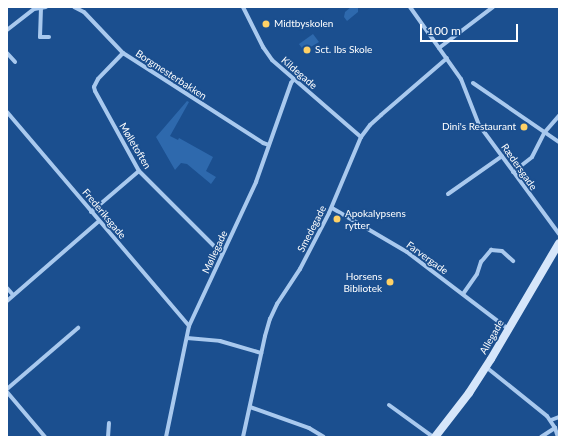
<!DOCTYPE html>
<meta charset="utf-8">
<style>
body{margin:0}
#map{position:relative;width:566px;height:444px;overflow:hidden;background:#1b4f8f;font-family:Lato,sans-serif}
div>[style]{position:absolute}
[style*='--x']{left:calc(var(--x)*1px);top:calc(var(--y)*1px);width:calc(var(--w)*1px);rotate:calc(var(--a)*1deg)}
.green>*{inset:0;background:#2e69ad}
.street>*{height:4px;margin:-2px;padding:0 2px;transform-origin:2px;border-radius:2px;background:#a9c9ee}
.secondary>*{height:8px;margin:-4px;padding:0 4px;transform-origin:4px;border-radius:4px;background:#d6e6fa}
.dots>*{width:11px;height:11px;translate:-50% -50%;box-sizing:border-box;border:2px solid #1b4f8f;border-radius:50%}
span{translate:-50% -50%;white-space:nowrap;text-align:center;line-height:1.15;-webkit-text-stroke:3.5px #1b4f8f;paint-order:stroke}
.poi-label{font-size:10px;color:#fff}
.left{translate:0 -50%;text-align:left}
.right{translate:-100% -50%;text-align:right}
.street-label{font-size:10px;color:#fff}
.frame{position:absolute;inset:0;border:8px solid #fff;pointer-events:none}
.scale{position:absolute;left:420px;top:24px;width:98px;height:18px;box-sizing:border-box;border:2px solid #fff;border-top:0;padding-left:5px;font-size:12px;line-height:14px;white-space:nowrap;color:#fff;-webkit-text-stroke:3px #1b4f8f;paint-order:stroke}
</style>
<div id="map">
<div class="green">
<i style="clip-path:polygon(351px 7px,358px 7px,358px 12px,347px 21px,344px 17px,345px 12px)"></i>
<i style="clip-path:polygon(313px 34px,319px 42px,304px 51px,299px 44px)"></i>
<i style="clip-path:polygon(187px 101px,189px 102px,170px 136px,178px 140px,179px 138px,213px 157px,206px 171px,216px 177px,211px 184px,187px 164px,181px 163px,175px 170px,156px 137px)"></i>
</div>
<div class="street">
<i style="--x:74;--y:7;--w:11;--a:27"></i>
<i style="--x:84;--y:12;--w:57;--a:46.4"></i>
<i style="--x:123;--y:53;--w:166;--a:32.7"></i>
<i style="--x:263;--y:143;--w:6;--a:18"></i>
<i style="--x:243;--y:7;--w:45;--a:63.4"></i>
<i style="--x:263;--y:47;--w:16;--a:55"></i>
<i style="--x:272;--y:60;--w:118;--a:40.9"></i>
<i style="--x:410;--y:7;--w:88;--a:54.7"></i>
<i style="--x:461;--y:79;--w:49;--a:68.6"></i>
<i style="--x:479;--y:125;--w:135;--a:53.7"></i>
<i style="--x:41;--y:8;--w:29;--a:92"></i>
<i style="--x:40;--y:37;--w:9;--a:0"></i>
<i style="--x:7;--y:30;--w:34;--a:-38"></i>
<i style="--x:34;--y:9;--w:12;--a:-9"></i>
<i style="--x:439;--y:48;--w:68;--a:-37.2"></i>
<i style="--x:7;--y:53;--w:12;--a:48"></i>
<i style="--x:123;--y:53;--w:36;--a:134"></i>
<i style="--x:98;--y:79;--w:9;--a:117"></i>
<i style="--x:94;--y:87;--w:4;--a:76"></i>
<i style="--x:95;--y:91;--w:91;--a:61.2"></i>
<i style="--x:139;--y:171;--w:117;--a:45"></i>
<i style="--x:473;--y:83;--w:104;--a:34.5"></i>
<i style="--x:7;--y:112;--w:281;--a:49.6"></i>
<i style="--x:513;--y:172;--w:24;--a:-38"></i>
<i style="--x:532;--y:157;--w:27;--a:-63"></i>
<i style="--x:544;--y:133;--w:23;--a:-49"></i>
<i style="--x:448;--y:194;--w:66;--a:-35.1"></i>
<i style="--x:332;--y:208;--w:87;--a:30.4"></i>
<i style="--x:407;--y:252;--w:127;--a:37.3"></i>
<i style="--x:91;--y:212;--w:63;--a:-40.5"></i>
<i style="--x:7;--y:288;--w:9;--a:49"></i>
<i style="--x:463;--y:294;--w:24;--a:-55"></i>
<i style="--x:477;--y:274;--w:13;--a:-72"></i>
<i style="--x:481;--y:262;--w:16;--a:-50"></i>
<i style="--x:491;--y:250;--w:11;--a:5"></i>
<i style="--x:502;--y:251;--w:15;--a:42"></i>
<i style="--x:7;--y:301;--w:122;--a:-41"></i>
<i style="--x:187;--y:338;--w:33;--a:5"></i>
<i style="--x:220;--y:341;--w:43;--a:16.3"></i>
<i style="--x:486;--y:367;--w:78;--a:38.8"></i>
<i style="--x:547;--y:416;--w:14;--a:56"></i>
<i style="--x:555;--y:428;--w:9;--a:72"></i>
<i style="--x:7;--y:389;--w:94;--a:-40.7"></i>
<i style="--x:7;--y:392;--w:59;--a:49.8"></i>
<i style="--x:389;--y:405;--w:54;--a:36"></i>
<i style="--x:250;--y:407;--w:63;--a:19.6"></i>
<i style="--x:309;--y:428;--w:17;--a:31"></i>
<i style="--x:551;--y:420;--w:9;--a:-21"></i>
<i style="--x:108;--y:437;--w:14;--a:-86"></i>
<i style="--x:166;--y:437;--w:113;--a:-78.3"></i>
<i style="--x:189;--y:326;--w:159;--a:-65"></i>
<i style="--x:256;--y:182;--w:105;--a:-70.5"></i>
<i style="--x:291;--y:83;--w:5;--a:-53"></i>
<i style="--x:243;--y:437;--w:103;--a:-77.7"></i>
<i style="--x:265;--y:336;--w:18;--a:-74"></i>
<i style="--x:270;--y:319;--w:17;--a:-65"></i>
<i style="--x:277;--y:304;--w:42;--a:-56.7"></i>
<i style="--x:300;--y:269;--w:63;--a:-62.6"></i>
<i style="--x:329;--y:213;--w:82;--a:-67.2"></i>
<i style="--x:361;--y:137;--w:15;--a:-53"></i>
<i style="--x:370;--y:125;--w:15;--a:-42"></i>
<i style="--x:381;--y:115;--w:87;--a:-40.8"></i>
<i style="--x:541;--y:437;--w:17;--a:-33"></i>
</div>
<div class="secondary">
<i style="--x:435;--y:437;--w:56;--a:-52.3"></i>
<i style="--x:469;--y:393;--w:40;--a:-57.1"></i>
<i style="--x:491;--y:359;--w:134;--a:-59.6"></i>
</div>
<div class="dots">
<i style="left:266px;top:24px;background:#ffd166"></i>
<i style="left:307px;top:50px;background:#ffd166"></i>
<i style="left:524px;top:127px;background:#ffd166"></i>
<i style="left:337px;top:219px;background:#ffd166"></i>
<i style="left:390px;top:282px;background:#ffd166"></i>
</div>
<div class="poi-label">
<span class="left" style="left:274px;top:24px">Midtbyskolen</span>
<span class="left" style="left:315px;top:50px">Sct. Ibs Skole</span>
<span class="right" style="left:516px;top:127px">Dini's Restaurant</span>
<span class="left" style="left:345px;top:219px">Apokalypsens<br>rytter</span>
<span class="right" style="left:382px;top:282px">Horsens<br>Bibliotek</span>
</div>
<div class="street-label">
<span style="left:299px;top:73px;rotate:41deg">Kildegade</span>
<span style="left:171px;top:75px;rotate:33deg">Borgmesterbakken</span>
<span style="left:135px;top:146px;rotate:59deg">Mølletoften</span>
<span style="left:519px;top:167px;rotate:55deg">Rædersgade</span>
<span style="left:104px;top:214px;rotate:50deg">Frederiksgade</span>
<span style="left:312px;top:229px;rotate:-63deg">Smedegade</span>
<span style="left:215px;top:252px;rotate:-65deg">Møllegade</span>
<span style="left:427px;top:258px;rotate:36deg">Farvergade</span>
<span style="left:492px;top:337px;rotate:-60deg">Allegade</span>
</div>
<div class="frame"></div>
<div class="scale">100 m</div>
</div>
